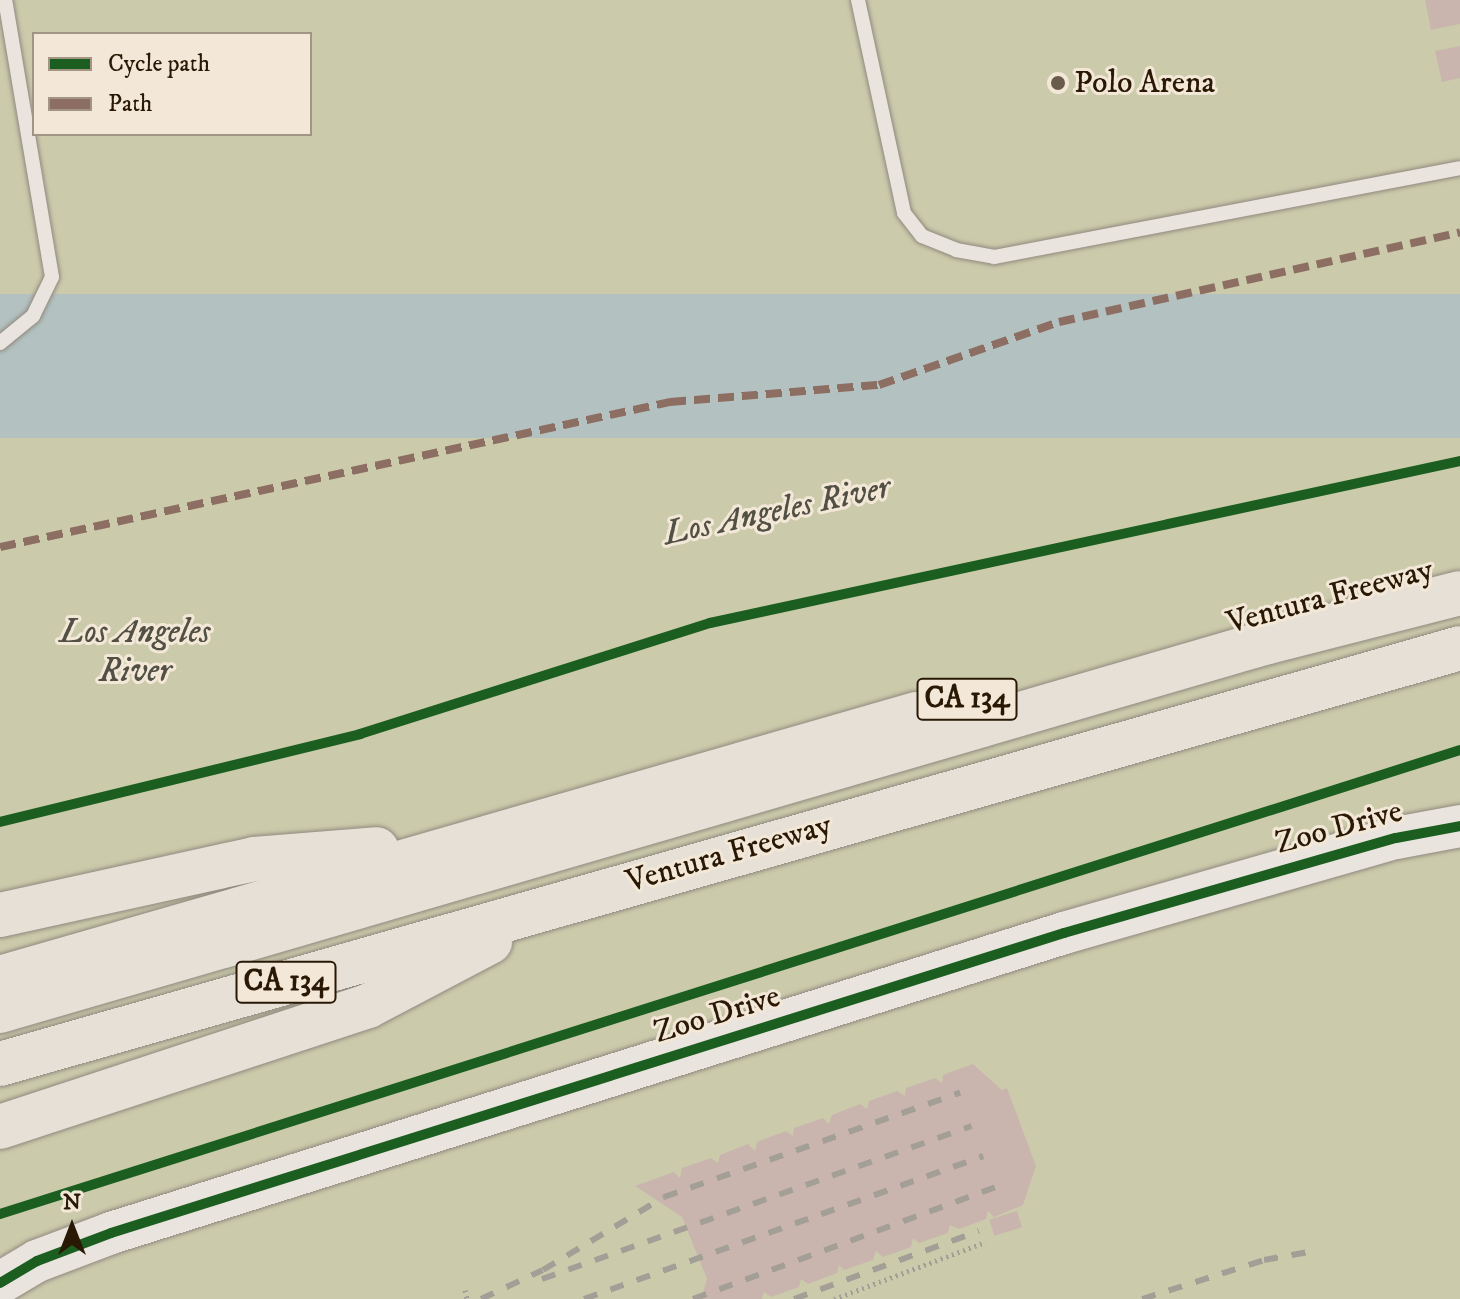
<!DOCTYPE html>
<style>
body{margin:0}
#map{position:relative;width:1460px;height:1299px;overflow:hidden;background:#e3d9cb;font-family:"IM FELL DW Pica",serif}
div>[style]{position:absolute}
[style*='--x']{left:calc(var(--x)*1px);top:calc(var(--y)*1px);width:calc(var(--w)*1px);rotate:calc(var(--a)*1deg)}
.green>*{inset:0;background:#cbcbac}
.water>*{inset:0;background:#b3c2c1;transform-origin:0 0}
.building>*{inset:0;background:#c9b5ad;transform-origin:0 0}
.path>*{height:5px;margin-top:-2.5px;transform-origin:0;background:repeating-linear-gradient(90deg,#a39e96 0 2px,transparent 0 6px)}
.roads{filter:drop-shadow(0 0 2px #90897f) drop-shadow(0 0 2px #90897f)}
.lane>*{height:14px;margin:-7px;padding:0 7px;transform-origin:7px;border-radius:7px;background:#e9e4dd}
.secondary>*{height:42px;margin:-21px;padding:0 21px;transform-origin:21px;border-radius:21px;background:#e9e4dd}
.highway>*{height:44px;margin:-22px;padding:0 22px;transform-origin:22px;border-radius:22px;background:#e6e0d7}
.rail>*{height:6px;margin-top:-3px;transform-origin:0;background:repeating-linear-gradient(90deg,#a39e96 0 14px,transparent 0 28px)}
.quiet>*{height:8px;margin-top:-4px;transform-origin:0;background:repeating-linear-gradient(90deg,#8d6e63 0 16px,transparent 0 24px)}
.cycleway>*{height:10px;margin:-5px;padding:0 5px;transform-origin:5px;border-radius:5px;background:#1b5e20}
.dots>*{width:22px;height:22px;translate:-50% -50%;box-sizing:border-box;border:4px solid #f3e8d7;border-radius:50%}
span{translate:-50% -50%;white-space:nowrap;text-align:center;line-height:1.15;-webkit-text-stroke:6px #f3e8d7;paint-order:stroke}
.shield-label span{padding:2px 6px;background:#f3e8d7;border:2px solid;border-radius:6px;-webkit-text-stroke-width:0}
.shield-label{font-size:30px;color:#291804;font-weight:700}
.poi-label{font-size:32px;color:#291804}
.left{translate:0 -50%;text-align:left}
.street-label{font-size:32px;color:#291804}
.water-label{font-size:34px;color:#525045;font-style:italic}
.legend{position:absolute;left:32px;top:32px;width:280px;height:104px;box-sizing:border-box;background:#f3e8d7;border:2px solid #a29583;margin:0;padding:10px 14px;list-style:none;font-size:24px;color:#291804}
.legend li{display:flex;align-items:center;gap:16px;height:40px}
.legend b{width:40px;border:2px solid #a29583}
.north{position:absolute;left:32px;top:1187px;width:80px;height:80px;-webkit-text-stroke:6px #f3e8d7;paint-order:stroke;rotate:0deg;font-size:22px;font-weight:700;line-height:32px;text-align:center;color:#291804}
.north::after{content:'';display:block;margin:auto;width:28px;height:36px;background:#291804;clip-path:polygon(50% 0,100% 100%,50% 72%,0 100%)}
</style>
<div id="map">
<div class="green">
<i style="clip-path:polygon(evenodd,0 0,1460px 0,1460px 1299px,0 1299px,0 0,34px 34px,310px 34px,310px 134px,34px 134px,34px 34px)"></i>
</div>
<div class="water">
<i style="left:1460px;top:294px;width:144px;height:1493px;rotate:90deg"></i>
</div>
<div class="building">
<i style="clip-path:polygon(1425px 0,1460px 0,1460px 24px,1431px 30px)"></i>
<i style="clip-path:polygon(1460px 46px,1460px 78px,1442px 82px,1435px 51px)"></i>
<i style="clip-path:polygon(973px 1064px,1002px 1090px,1007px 1088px,1036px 1166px,1023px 1205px,994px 1217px,988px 1211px,986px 1219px,959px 1229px,950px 1225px,948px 1233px,919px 1243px,913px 1238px,911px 1247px,883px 1257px,876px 1251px,873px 1260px,844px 1270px,839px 1265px,837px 1273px,808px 1284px,801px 1279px,799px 1287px,771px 1297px,764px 1292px,762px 1299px,701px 1299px,707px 1279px,682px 1217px,635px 1186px,674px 1172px,680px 1178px,682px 1168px,711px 1158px,718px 1163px,720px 1155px,748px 1144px,755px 1151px,757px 1142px,786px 1131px,793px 1136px,794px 1128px,823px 1118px,829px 1124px,832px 1115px,860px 1104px,867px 1109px,869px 1101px,897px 1091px,905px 1096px,906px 1088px,935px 1078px,942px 1083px,943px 1075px)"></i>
<i style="left:1017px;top:1211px;width:17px;height:29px;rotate:73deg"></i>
</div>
<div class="path">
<i style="--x:465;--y:1290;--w:9;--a:77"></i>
<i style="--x:834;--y:1299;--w:162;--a:-20.6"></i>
</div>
<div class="roads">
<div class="lane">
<i style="--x:858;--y:0;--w:218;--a:77.8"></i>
<i style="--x:904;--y:213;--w:29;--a:52"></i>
<i style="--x:922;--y:236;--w:37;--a:22"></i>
<i style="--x:956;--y:250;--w:39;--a:10"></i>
<i style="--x:994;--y:257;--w:474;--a:-10.8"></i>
<i style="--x:0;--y:343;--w:43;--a:-39.3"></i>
<i style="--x:33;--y:316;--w:43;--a:-64"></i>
<i style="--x:52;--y:277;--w:281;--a:-99.6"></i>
</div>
<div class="secondary">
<i style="--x:0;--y:1283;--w:43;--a:-30.7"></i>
<i style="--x:37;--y:1261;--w:79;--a:-20.7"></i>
<i style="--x:111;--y:1233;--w:999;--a:-17.47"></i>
<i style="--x:1064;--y:933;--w:345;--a:-16"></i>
<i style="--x:1396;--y:838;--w:65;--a:-10.6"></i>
</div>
<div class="highway">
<i style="--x:0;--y:915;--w:260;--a:-12.4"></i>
<i style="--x:254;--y:859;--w:123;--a:-4.6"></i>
<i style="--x:0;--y:978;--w:953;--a:-16.08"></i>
<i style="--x:0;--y:1011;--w:1321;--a:-16.23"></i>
<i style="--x:1268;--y:642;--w:198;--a:-14.3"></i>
<i style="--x:0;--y:1064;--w:1518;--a:-15.9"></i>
<i style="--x:0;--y:1127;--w:387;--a:-18.2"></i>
<i style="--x:368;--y:1006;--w:138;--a:-27.7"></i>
</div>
</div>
<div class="rail">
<i style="--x:542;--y:1279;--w:456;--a:-19.6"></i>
<i style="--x:481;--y:1299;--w:68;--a:-25.1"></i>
<i style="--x:543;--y:1270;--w:141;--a:-31.1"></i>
<i style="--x:664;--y:1197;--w:314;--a:-19.4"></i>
<i style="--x:584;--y:1299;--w:424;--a:-19.7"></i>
<i style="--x:693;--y:1299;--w:322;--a:-20.3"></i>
<i style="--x:794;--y:1299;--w:197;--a:-20.2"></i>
<i style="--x:1142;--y:1299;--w:128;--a:-17.7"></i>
<i style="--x:1264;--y:1260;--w:51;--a:-10.2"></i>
</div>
<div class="quiet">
<i style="--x:0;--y:547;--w:686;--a:-12.21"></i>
<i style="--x:670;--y:402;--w:210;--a:-4.7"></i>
<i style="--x:879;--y:385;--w:191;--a:-19.3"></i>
<i style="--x:1059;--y:322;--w:411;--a:-12.6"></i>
</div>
<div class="cycleway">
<i style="--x:0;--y:822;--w:371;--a:-13.7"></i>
<i style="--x:360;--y:734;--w:367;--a:-17.6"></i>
<i style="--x:710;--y:623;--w:767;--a:-12.19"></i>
<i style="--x:0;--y:1214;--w:1532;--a:-17.63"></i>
<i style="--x:0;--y:1283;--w:43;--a:-30.7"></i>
<i style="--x:37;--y:1261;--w:79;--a:-20.7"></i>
<i style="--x:111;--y:1233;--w:999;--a:-17.47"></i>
<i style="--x:1064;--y:933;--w:345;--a:-16"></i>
<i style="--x:1396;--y:838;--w:65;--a:-10.6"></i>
</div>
<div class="dots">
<i style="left:1058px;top:83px;background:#6a5c4a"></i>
</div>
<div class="shield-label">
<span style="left:967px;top:699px">CA 134</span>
<span style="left:286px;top:982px">CA 134</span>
</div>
<div class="poi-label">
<span class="left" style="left:1074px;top:83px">Polo Arena</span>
</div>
<div class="street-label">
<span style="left:1330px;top:597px;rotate:-15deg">Ventura Freeway</span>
<span style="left:1339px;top:828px;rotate:-15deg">Zoo Drive</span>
<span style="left:729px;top:854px;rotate:-16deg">Ventura Freeway</span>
<span style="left:717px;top:1015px;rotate:-17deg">Zoo Drive</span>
</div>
<div class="water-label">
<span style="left:777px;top:511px;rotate:-12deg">Los Angeles River</span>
<span style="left:135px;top:652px">Los Angeles<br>River</span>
</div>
<ul class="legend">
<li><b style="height:10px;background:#1b5e20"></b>Cycle path</li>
<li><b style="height:10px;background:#8d6e63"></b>Path</li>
</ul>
<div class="north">N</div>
</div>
